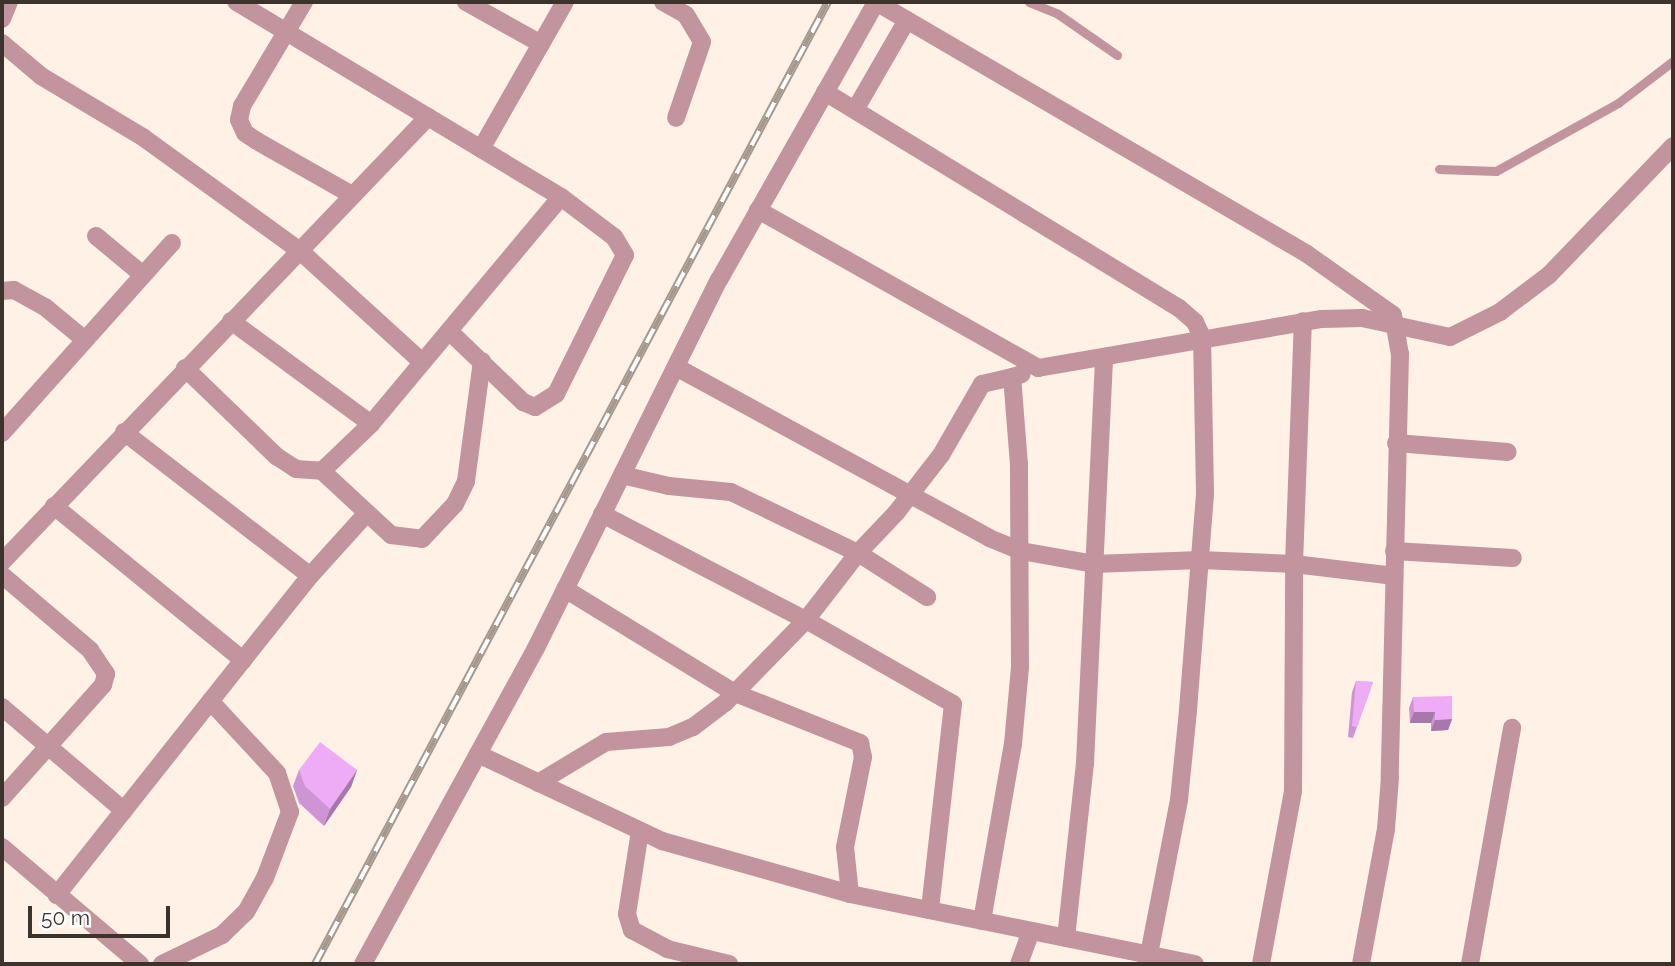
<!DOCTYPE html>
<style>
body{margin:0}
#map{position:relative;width:1675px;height:966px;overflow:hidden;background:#fff1e5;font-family:Raleway,sans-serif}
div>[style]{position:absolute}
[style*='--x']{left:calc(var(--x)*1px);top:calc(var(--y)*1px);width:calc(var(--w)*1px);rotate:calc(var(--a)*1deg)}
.service>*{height:9px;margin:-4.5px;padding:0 4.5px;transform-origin:4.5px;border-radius:4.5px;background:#c2949d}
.minor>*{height:18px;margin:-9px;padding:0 9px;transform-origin:9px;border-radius:9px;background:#c2949d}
.rail>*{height:8px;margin-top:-4px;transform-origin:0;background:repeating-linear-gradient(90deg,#fff 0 16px,#a5998f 0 32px);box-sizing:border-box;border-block:2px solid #a5998f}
.wall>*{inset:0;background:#ce94d4}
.shaded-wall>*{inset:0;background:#a778ac}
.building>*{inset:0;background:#efacf6}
span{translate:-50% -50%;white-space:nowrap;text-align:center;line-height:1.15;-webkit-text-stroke:7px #fff;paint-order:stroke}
.frame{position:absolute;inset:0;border:4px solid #3c332c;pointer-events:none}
.scale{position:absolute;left:28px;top:906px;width:142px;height:32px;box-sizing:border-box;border:4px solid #3c332c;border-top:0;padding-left:9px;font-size:21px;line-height:24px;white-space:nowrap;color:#3c332c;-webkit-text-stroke:5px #fff;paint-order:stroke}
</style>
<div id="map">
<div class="service">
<i style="--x:1029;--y:2;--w:31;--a:22"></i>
<i style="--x:1058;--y:14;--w:72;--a:34.8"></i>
<i style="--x:1439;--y:169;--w:57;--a:2"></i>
<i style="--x:1496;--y:171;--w:140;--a:-29.1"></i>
<i style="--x:1618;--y:103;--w:69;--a:-37.4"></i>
</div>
<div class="minor">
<i style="--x:304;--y:2;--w:121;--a:120.8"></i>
<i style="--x:242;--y:106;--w:14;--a:102"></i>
<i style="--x:239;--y:120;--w:14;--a:65"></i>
<i style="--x:245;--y:133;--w:14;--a:34"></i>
<i style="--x:257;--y:141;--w:109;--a:29.6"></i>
<i style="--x:466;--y:2;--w:86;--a:29.2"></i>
<i style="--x:663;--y:2;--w:26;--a:29"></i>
<i style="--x:686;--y:15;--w:31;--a:59"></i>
<i style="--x:702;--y:42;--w:80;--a:108.9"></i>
<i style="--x:876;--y:2;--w:499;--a:30.3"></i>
<i style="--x:1307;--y:254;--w:105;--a:35.3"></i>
<i style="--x:1393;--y:315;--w:40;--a:80"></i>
<i style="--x:1400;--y:354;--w:423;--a:91.4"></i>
<i style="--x:1390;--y:777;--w:52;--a:94.4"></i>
<i style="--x:1386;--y:829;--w:137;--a:100.5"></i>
<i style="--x:2;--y:19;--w:18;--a:-68"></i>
<i style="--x:2;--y:43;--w:51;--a:40.2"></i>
<i style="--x:41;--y:76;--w:120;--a:31"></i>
<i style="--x:144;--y:138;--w:191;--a:35.9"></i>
<i style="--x:299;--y:250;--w:166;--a:42.3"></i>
<i style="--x:825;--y:92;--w:415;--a:31.4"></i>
<i style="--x:1179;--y:308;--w:21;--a:41"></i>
<i style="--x:1195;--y:322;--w:17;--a:65"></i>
<i style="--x:1202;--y:337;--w:157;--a:88.9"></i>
<i style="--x:1205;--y:494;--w:218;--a:94.5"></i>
<i style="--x:1188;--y:711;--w:89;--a:95.8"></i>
<i style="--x:1179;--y:800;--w:167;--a:101"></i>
<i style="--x:855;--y:110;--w:104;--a:-60"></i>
<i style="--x:481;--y:149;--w:169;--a:-60.3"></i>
<i style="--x:758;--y:210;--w:322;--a:29.4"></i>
<i style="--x:1038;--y:368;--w:288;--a:-9.8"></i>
<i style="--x:1322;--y:319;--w:40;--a:-1.4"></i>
<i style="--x:1362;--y:318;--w:90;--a:12.2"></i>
<i style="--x:1450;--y:337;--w:56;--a:-26.6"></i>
<i style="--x:1500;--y:312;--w:61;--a:-37.1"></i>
<i style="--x:1549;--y:275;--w:179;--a:-46.1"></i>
<i style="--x:96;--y:236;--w:61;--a:39.7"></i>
<i style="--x:2;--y:291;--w:12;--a:-5"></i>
<i style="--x:14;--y:290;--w:35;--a:29"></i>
<i style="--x:45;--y:307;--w:52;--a:39.5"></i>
<i style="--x:231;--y:321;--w:174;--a:36.3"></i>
<i style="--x:449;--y:331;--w:103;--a:43.8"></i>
<i style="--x:523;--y:402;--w:13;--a:23"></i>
<i style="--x:535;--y:407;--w:25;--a:-32"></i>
<i style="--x:556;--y:394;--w:155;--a:-63.6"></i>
<i style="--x:625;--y:255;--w:21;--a:-121"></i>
<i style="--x:614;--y:237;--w:66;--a:-143"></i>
<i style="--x:676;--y:367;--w:357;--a:28.6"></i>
<i style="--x:989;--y:538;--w:35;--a:22"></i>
<i style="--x:1021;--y:551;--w:74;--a:10.1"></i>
<i style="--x:1094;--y:564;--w:106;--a:-2.2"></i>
<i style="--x:1200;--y:560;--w:94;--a:2.4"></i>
<i style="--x:1294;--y:564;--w:101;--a:6.8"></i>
<i style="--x:185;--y:368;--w:127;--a:44"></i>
<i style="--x:276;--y:456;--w:24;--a:33"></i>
<i style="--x:296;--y:469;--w:26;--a:4"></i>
<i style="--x:322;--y:471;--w:68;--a:-43.8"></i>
<i style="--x:371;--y:424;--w:296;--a:-50.1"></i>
<i style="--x:561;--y:197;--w:379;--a:-149"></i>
<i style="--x:124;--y:432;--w:235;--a:37.7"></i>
<i style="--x:310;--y:576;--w:107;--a:128.6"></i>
<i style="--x:2;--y:433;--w:255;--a:-48.2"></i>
<i style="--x:1396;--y:443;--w:112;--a:4.6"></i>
<i style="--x:322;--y:471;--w:94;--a:42.8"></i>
<i style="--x:391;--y:535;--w:31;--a:7"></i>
<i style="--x:422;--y:539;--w:48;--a:-46.7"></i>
<i style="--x:455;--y:504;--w:25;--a:-64"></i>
<i style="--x:466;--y:481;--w:121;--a:-82.4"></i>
<i style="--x:622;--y:475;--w:48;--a:13.2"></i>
<i style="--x:669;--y:486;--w:62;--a:5.5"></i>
<i style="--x:731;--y:492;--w:141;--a:25.7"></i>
<i style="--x:858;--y:553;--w:82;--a:32.5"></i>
<i style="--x:54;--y:506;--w:244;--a:39.2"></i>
<i style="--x:243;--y:660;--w:300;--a:128.4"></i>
<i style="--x:602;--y:514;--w:230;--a:27.5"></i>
<i style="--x:806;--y:620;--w:169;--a:29.7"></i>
<i style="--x:953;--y:704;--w:207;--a:96.4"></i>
<i style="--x:1394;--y:551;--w:119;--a:3.4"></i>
<i style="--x:2;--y:562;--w:616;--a:-46.25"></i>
<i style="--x:2;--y:575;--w:116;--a:40.4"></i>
<i style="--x:90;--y:650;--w:29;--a:56"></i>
<i style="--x:106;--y:674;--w:11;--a:105"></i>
<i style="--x:103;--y:685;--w:152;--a:131.8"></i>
<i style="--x:310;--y:576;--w:85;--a:-47.9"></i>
<i style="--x:565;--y:589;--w:199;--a:31.5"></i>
<i style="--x:735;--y:693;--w:135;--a:21.8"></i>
<i style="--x:860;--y:743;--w:14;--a:78"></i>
<i style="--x:863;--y:757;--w:92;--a:101.3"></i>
<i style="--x:845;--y:847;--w:47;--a:83.9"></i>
<i style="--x:2;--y:707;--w:160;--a:40.4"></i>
<i style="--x:478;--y:754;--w:204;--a:25.3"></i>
<i style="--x:662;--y:841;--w:195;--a:15.7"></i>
<i style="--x:850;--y:894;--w:352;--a:11.5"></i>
<i style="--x:538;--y:783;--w:79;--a:-31.1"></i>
<i style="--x:606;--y:742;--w:63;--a:-4.5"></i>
<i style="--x:669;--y:737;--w:26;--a:-23"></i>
<i style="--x:693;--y:727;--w:40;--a:-37"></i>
<i style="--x:725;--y:703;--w:116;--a:-45.7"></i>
<i style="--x:806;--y:620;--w:85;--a:-52.2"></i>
<i style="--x:858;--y:553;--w:55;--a:-46.5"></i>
<i style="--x:896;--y:513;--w:73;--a:-52.2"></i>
<i style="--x:941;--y:455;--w:82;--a:-60"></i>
<i style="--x:982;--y:384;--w:31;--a:-13"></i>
<i style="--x:640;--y:831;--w:84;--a:98.9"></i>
<i style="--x:627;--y:914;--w:17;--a:73"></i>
<i style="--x:632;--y:930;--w:40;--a:28"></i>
<i style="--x:667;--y:949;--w:64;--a:13.6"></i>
<i style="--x:2;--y:847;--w:181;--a:40.3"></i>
<i style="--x:982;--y:921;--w:180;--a:-80.1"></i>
<i style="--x:1013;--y:744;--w:77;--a:-84.8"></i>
<i style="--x:1020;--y:667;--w:202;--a:-90.3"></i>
<i style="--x:1019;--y:465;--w:88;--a:-94.5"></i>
<i style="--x:1012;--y:377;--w:10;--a:-17"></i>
<i style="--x:1066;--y:938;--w:176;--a:-83.8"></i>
<i style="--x:1085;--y:763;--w:405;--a:-87.3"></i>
<i style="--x:162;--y:964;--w:67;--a:-25.8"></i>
<i style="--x:222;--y:935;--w:33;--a:-44"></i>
<i style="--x:246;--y:912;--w:39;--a:-61"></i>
<i style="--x:265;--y:878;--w:71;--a:-69.3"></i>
<i style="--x:290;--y:812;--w:41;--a:-108.4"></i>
<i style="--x:277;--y:773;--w:98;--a:-132.9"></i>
<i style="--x:363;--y:964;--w:360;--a:-61.3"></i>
<i style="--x:536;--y:648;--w:411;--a:-63.6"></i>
<i style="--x:719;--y:280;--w:319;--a:-60.5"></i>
<i style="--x:1019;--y:964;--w:35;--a:-70"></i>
<i style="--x:1261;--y:964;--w:176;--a:-79.5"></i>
<i style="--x:1293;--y:791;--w:227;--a:-89.7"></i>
<i style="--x:1294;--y:564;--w:243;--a:-87.9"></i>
<i style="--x:1470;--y:964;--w:240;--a:-79.9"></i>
</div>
<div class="rail">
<i style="--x:315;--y:964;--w:1090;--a:-61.93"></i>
</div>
<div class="wall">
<i style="clip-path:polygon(1356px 681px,1373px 682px,1353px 738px,1348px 737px,1352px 692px)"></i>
<i style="clip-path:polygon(1413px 697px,1452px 719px,1448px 730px,1431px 731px,1431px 723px,1410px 723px,1409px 708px)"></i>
<i style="clip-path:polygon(299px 770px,357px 770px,351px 787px,324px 826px,299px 803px,293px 786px)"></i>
</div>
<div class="shaded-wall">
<i style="clip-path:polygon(1414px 712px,1435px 712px,1431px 723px,1410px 723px)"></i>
<i style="clip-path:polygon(1452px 719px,1448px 730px,1431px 731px,1435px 720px)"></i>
<i style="clip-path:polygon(357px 770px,351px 787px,324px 826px,330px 809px)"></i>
</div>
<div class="building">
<i style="clip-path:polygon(1356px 681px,1373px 682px,1357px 727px,1352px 726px)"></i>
<i style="clip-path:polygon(1452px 696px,1452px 719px,1435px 720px,1435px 712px,1414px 712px,1413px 697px)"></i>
<i style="clip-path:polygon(320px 742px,357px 770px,330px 809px,305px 786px,299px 770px)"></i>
</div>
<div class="frame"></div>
<div class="scale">50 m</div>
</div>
